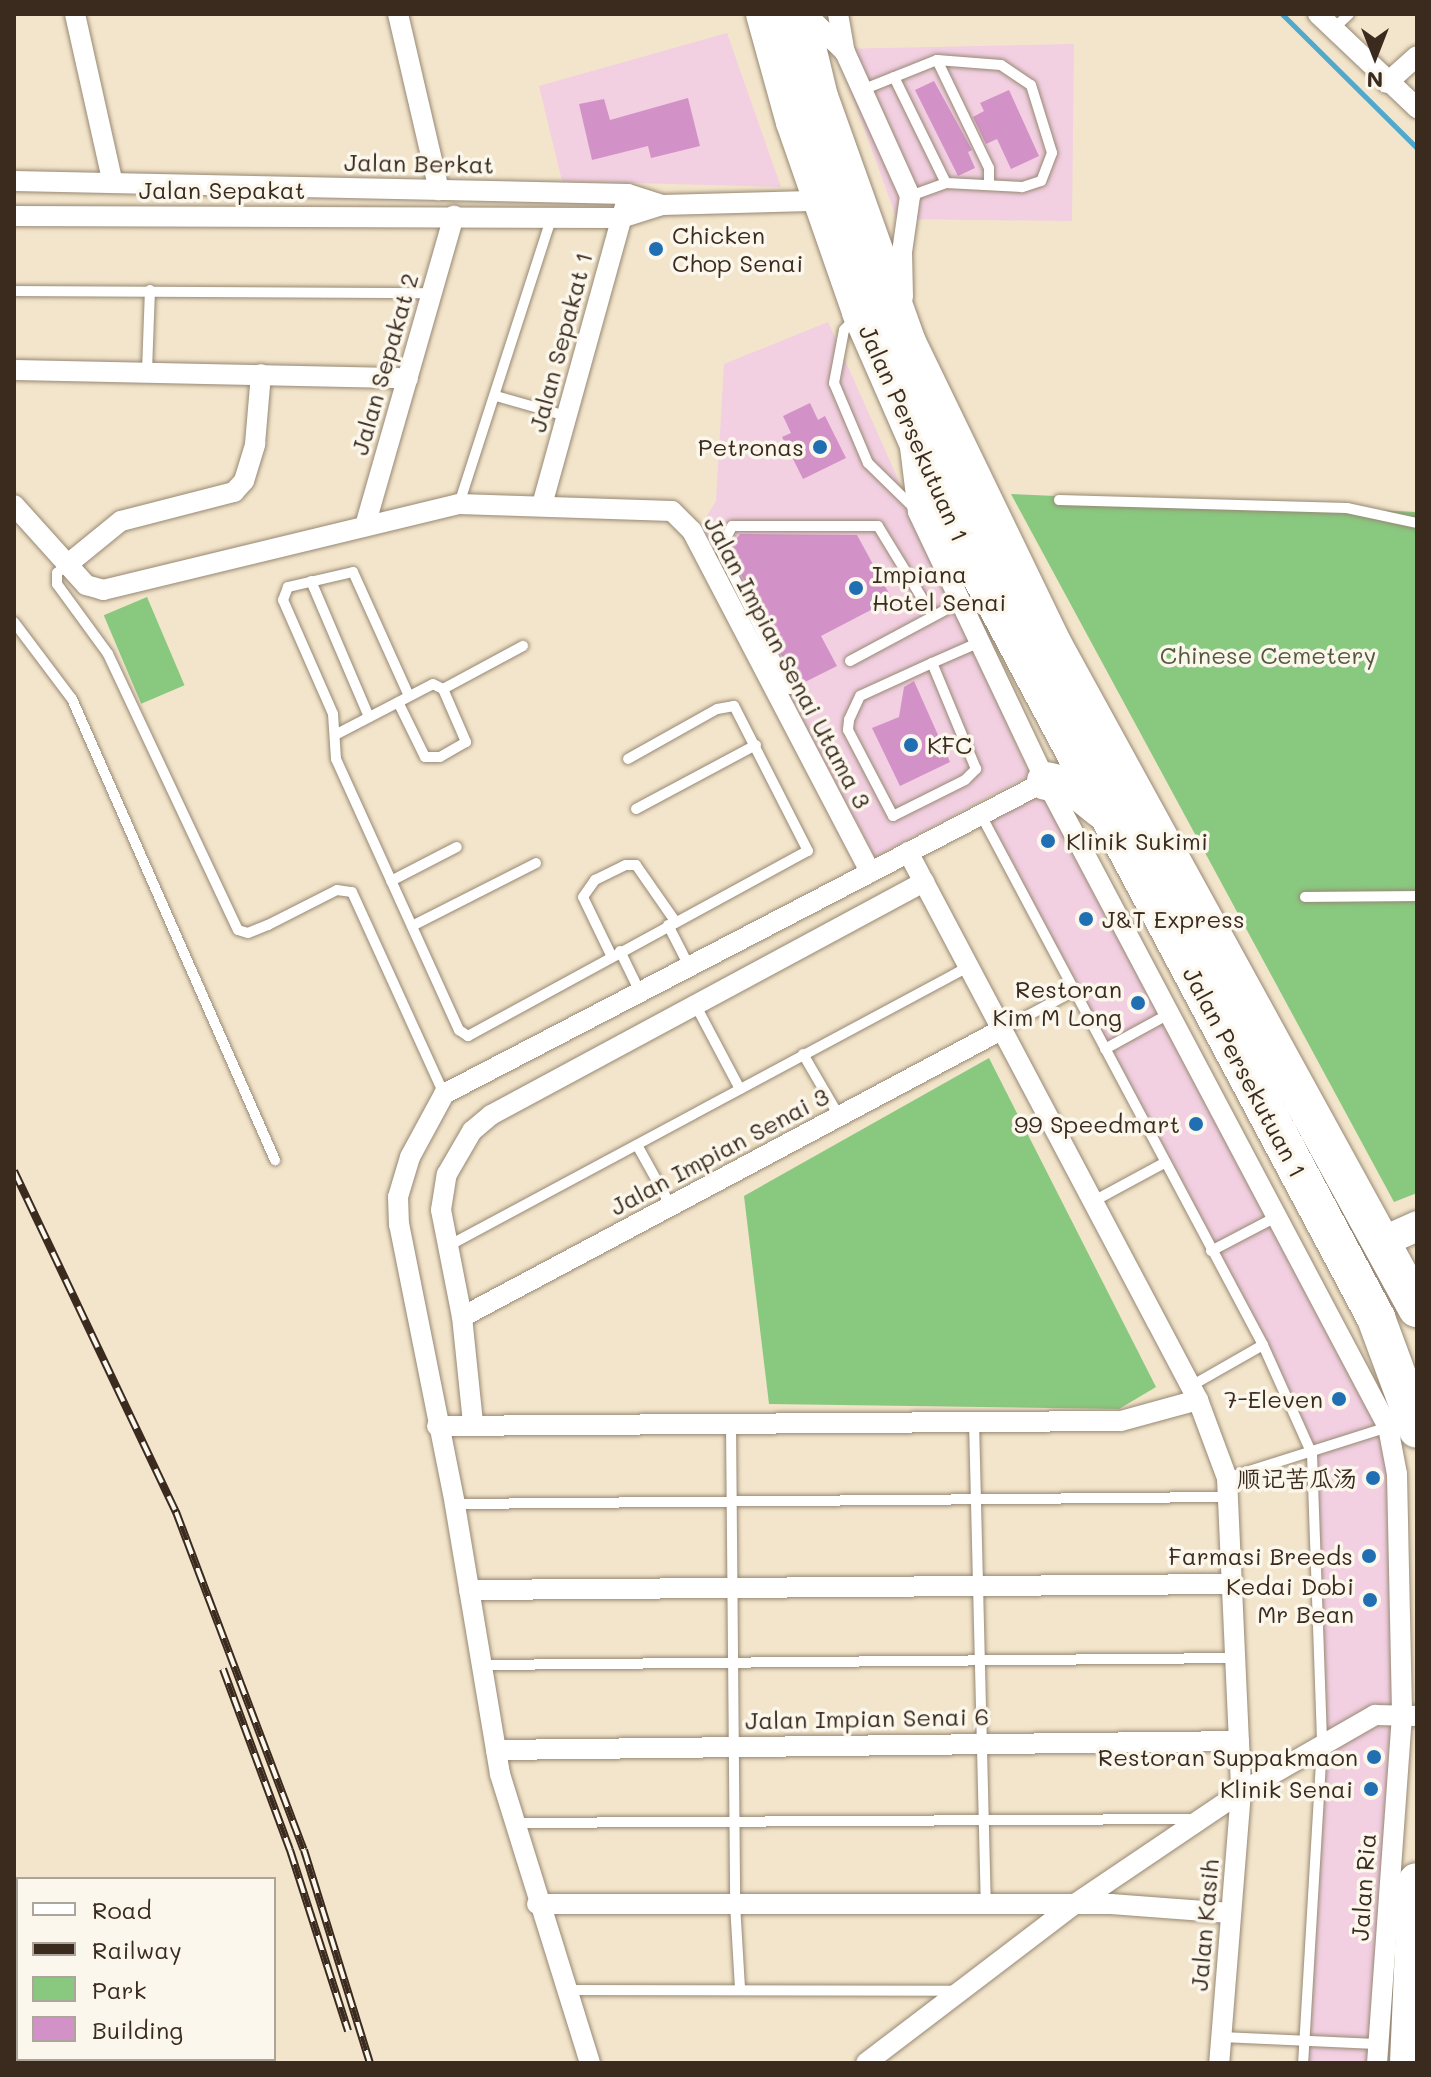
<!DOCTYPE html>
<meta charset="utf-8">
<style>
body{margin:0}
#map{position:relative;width:1431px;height:2077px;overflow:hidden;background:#f3e5cb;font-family:Mali,"LXGW WenKai TC",sans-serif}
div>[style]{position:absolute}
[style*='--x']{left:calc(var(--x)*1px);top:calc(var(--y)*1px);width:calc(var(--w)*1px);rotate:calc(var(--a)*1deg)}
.built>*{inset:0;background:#f2cfe1}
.green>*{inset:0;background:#89c87f;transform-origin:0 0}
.stream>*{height:5px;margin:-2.5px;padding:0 2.5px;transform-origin:2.5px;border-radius:2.5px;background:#50a9cd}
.building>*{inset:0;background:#d392c7}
.roads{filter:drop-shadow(0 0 2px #978874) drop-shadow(0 0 2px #978874)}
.lane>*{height:10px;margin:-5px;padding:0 5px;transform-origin:5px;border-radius:5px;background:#fff}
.street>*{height:20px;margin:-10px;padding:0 10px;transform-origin:10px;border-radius:10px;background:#fff}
.secondary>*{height:30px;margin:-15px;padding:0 15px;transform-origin:15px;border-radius:15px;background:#fff}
.highway>*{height:38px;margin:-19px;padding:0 19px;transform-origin:19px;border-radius:19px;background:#fff}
.rail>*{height:8px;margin-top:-4px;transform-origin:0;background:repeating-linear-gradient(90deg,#fbf7ec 0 15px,#3b2a1e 0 30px);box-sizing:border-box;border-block:2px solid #3b2a1e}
.dots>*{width:22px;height:22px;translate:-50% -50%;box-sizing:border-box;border:4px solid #fbf7ec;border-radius:50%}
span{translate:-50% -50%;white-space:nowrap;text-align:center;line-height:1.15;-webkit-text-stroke:7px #fbf7ec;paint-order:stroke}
.street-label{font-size:24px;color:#3b2a1e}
.poi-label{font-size:24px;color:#3b2a1e}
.left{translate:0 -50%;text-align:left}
.right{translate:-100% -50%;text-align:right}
.park-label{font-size:24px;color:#52593b}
.frame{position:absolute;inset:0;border:16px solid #3b2a1e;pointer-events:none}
.legend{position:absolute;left:16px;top:1877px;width:260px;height:184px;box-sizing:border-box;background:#fbf7ec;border:2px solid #aea59a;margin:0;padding:10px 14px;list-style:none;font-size:24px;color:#3b2a1e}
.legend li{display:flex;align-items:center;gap:16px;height:40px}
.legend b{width:40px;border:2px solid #aea59a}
.north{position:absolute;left:1335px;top:16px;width:80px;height:80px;-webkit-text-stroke:6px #fbf7ec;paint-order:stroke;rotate:180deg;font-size:22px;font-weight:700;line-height:32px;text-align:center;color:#3b2a1e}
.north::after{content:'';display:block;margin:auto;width:28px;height:36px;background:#3b2a1e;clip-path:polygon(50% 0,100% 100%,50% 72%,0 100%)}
</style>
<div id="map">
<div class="built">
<i style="clip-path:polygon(727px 33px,781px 187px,562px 181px,539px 86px)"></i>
<i style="clip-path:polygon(1074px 44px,1072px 221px,897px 219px,835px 49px)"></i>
<i style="clip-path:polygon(828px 322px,1030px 775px,875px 857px,700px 527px,716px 501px,724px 364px)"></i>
<i style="clip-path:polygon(1043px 789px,1383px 1433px,1392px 1478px,1397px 1611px,1376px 2063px,1308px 2063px,1326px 1751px,1316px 1455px,987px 818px)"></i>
</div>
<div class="green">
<i style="clip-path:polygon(1011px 494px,1417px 512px,1417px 1193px,1394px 1202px)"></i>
<i style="left:147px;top:597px;width:96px;height:47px;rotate:67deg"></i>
<i style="clip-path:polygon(989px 1058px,1156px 1387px,1119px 1409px,769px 1404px,744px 1196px)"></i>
</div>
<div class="stream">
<i style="--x:1282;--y:14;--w:190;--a:44.8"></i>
</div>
<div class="building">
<i style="clip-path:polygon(934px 81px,972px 150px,968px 152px,975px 168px,958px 176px,915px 90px)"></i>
<i style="clip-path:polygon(1009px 90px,1039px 156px,1011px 169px,997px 139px,986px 144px,973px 117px,984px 111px,980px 103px)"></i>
<i style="clip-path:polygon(688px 98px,700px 146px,651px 158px,648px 146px,592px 160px,579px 104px,604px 99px,610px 120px)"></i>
<i style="clip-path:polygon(810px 403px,818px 420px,825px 416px,846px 458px,803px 479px,782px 437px,791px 433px,783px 416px)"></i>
<i style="clip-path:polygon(740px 534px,857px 535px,892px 599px,821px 636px,837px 666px,797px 686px,729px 550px)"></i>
<i style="clip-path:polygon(914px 681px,950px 762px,900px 786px,872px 728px,899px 717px,904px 687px)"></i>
</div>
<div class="roads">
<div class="lane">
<i style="--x:1332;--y:30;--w:23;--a:-43"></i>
<i style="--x:937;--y:60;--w:120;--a:64.3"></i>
<i style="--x:989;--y:168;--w:17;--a:90"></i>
<i style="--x:894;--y:77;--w:118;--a:63.9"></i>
<i style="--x:862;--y:90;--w:81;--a:-21.8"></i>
<i style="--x:937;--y:60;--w:64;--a:4.5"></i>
<i style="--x:1001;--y:65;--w:36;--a:34"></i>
<i style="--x:1031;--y:85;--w:71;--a:72.8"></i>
<i style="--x:1052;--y:153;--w:30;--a:111"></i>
<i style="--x:1041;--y:181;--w:20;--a:162"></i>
<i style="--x:1022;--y:187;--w:76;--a:-177"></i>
<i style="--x:946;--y:183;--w:38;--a:160"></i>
<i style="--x:14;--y:291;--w:418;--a:0.3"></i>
<i style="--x:854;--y:319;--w:15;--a:132"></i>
<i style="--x:844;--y:330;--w:54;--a:100.7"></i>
<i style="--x:834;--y:383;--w:87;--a:67"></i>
<i style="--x:868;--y:463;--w:64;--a:44.4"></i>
<i style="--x:147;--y:371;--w:81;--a:-87.9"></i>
<i style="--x:496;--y:396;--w:73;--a:15.9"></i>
<i style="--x:1059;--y:500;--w:288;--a:1.6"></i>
<i style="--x:1347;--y:508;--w:72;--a:12.1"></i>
<i style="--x:459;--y:504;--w:303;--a:-72.1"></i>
<i style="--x:68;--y:564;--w:14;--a:141"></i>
<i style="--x:57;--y:573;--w:11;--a:90"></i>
<i style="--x:57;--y:584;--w:87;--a:53.9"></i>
<i style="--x:108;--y:654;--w:305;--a:64.8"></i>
<i style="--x:238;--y:930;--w:10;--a:17"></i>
<i style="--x:248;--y:933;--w:22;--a:-22"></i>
<i style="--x:268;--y:925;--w:77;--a:-26.9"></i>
<i style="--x:337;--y:890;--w:15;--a:8"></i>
<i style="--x:352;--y:892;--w:222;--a:65.5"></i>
<i style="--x:311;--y:581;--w:148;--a:66.9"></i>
<i style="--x:14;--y:622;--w:96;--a:53"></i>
<i style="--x:72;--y:699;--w:504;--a:66.23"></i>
<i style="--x:850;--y:661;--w:127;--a:-28.2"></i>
<i style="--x:932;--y:663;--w:79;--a:155.4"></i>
<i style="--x:860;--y:696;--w:26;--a:115"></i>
<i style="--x:849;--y:720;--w:10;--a:96"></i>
<i style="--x:848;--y:730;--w:97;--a:62.4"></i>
<i style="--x:893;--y:816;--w:80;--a:-26.6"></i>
<i style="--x:965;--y:780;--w:16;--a:-45"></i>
<i style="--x:976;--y:769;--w:115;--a:-112.5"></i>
<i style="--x:932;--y:663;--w:52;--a:-23.6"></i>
<i style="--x:443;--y:689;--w:91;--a:-28.3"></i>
<i style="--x:790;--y:689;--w:157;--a:-116.6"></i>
<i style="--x:720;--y:549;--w:26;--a:-62"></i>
<i style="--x:732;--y:526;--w:146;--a:0"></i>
<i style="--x:878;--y:526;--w:105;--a:58.6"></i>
<i style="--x:409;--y:696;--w:136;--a:-114.3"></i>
<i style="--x:353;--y:572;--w:67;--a:167"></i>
<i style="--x:288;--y:587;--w:14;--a:111"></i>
<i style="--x:283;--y:600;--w:124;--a:66.3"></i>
<i style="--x:333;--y:714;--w:45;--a:86.2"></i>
<i style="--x:336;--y:759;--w:298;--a:65.6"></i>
<i style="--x:459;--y:1030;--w:11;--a:34"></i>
<i style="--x:468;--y:1036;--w:387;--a:-28.6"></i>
<i style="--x:808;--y:851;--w:163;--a:-117"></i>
<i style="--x:734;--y:706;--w:17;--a:170"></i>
<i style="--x:717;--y:709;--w:102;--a:150.7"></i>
<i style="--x:335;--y:735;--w:110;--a:-27.5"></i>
<i style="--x:433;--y:684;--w:11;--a:27"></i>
<i style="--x:443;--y:689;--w:58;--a:66.5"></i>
<i style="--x:466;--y:742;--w:30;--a:150"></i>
<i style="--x:440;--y:757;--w:15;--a:180"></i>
<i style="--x:425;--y:757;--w:61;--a:-116.1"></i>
<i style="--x:636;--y:809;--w:136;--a:-28.1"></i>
<i style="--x:981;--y:815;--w:600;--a:61.98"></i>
<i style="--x:1263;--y:1345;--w:120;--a:65.8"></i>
<i style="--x:1312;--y:1454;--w:291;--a:88"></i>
<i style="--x:1322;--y:1745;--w:319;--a:93.4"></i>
<i style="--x:391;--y:881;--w:74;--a:-27.3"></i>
<i style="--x:1305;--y:897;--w:112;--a:-0.5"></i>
<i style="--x:668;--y:925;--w:46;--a:62.9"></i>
<i style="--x:412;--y:926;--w:139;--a:-26.9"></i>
<i style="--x:620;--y:951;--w:46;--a:64"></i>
<i style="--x:611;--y:955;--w:64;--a:-115.8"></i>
<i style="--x:583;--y:897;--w:21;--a:-55"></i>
<i style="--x:595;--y:880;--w:34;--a:-26"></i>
<i style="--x:626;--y:865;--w:10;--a:0"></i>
<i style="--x:636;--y:865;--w:68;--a:55.1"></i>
<i style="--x:696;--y:1006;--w:94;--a:62.1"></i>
<i style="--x:1001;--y:1030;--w:81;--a:-28.2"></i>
<i style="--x:1105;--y:1049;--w:73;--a:-28.7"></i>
<i style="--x:803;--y:1054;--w:72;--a:59.9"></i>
<i style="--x:637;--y:1145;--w:70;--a:60.9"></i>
<i style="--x:1092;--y:1202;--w:82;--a:-28.4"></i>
<i style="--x:448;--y:1246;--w:590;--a:-28.22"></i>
<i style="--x:1211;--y:1251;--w:76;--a:-27.6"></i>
<i style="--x:1191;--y:1386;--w:83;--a:-29.7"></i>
<i style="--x:974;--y:1421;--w:485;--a:88.6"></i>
<i style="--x:731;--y:1423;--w:481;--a:89.5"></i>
<i style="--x:735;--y:1904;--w:85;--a:86.6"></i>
<i style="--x:1227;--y:1478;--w:169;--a:-17.6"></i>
<i style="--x:455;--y:1504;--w:774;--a:-0.52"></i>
<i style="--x:482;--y:1665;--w:754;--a:-0.53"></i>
<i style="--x:515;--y:1823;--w:680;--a:-0.34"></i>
<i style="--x:566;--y:1990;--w:388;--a:0.1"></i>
<i style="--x:1221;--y:2037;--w:156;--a:2.6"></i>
</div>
<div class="street">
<i style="--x:75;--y:14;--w:170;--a:77.4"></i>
<i style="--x:398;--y:14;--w:181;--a:76.9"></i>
<i style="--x:806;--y:14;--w:54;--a:44.3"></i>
<i style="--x:845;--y:52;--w:158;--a:65.7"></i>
<i style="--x:910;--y:196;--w:57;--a:98.1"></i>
<i style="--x:902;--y:252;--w:45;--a:88.7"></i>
<i style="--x:838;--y:14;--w:39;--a:80"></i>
<i style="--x:1318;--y:14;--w:137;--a:43.5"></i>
<i style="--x:1387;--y:83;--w:40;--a:-42"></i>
<i style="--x:14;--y:181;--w:614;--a:1.21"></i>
<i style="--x:628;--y:194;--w:36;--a:18"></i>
<i style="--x:662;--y:205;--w:158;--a:-1.5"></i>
<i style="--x:14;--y:216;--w:607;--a:0.19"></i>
<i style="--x:621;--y:218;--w:43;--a:-17.6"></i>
<i style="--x:14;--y:370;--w:394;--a:1.2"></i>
<i style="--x:910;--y:447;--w:65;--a:83"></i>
<i style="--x:918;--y:512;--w:298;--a:64.6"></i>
<i style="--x:1046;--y:781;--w:731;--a:62.1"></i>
<i style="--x:1388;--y:1427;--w:48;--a:79.2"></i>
<i style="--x:1397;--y:1474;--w:241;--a:88.8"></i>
<i style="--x:1402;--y:1715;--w:349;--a:94.1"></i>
<i style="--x:14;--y:505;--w:108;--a:48"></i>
<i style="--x:86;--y:585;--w:18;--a:16"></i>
<i style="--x:103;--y:590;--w:366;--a:-13.6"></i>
<i style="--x:459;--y:504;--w:213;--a:1.9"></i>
<i style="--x:672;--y:511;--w:28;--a:45"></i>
<i style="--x:692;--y:531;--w:385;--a:62.4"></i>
<i style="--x:542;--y:505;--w:311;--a:-74.5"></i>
<i style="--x:365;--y:526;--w:323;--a:-74"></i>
<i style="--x:68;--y:564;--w:68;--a:-39.1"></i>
<i style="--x:121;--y:521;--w:117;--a:-14.4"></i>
<i style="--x:234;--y:492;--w:15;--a:-48"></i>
<i style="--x:244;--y:481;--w:39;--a:-73"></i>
<i style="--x:255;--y:444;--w:70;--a:-85.1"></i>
<i style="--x:908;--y:852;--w:620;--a:62.11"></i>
<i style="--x:1198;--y:1400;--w:83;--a:69.6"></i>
<i style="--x:1227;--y:1478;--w:314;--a:87.4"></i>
<i style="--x:1241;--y:1792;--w:272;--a:94.6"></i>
<i style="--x:462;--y:1317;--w:611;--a:-28.03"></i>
<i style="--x:473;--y:1423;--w:107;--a:-95.9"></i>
<i style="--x:462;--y:1317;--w:109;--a:-101.1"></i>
<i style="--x:441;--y:1210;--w:36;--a:-81"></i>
<i style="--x:447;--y:1174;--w:50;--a:-59.8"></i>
<i style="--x:472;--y:1131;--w:25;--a:-40"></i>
<i style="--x:491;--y:1115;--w:492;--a:-28.3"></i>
<i style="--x:437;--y:1426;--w:684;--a:-0.42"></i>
<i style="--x:1121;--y:1421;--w:80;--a:-15.3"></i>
<i style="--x:469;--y:1590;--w:764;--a:-0.45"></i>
<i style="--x:496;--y:1750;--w:743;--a:-0.69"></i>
<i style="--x:537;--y:1904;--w:574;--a:0"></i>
<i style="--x:1111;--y:1904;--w:120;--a:4.3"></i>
<i style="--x:590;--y:2063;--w:303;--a:-107.3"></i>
<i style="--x:500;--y:1774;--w:274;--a:-99.5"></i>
<i style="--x:455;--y:1504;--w:285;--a:-101.3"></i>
<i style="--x:399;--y:1225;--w:28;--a:-92"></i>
<i style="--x:398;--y:1197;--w:42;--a:-73.3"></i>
<i style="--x:410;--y:1157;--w:72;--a:-61.6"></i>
<i style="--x:444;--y:1094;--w:679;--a:-27.47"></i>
<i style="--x:866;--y:2063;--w:263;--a:-37.3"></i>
<i style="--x:1075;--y:1904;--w:200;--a:-34"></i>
<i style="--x:1241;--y:1792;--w:155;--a:-29.9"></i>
<i style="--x:1375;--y:1715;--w:42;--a:1.4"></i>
</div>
<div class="secondary">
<i style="--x:1384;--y:1241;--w:36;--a:-24"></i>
</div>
<div class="highway">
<i style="--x:765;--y:14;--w:112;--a:74.5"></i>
<i style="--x:795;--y:122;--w:201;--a:70.8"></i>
<i style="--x:861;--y:312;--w:230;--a:66.4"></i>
<i style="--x:953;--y:523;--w:901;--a:61.98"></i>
<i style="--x:1376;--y:1318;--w:118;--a:69.7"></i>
<i style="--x:799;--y:14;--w:85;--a:76.5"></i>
<i style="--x:819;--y:97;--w:263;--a:70.3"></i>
<i style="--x:908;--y:345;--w:331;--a:64.2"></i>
<i style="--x:1052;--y:643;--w:759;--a:61.24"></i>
<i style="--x:1046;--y:781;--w:29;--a:12"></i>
<i style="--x:1074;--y:787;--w:35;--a:39"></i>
<i style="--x:1409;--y:2063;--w:181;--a:-87.5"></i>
</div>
</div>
<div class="rail">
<i style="--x:14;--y:1171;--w:378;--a:64.6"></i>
<i style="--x:176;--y:1512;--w:361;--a:69.3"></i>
<i style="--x:304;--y:1850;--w:223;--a:72.8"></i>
<i style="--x:223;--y:1669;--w:193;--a:69.7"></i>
<i style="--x:290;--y:1850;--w:190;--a:72.2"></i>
</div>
<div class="dots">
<i style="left:656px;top:249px;background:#1f6fb2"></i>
<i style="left:820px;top:447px;background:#1f6fb2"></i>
<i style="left:856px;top:588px;background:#1f6fb2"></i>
<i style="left:911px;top:745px;background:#1f6fb2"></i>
<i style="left:1048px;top:841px;background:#1f6fb2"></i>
<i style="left:1086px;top:919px;background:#1f6fb2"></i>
<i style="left:1138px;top:1003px;background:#1f6fb2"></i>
<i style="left:1196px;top:1124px;background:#1f6fb2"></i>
<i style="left:1339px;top:1399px;background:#1f6fb2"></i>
<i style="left:1373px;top:1478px;background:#1f6fb2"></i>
<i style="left:1369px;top:1556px;background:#1f6fb2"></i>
<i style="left:1370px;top:1600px;background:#1f6fb2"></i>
<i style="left:1374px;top:1757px;background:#1f6fb2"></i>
<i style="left:1371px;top:1789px;background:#1f6fb2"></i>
</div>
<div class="street-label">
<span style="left:419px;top:163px;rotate:1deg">Jalan Berkat</span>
<span style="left:222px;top:190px">Jalan Sepakat</span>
<span style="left:560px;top:342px;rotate:-75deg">Jalan Sepakat 1</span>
<span style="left:384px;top:364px;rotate:-74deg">Jalan Sepakat 2</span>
<span style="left:914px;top:433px;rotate:66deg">Jalan Persekutuan 1</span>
<span style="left:788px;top:662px;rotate:62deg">Jalan Impian Senai Utama 3</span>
<span style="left:1245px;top:1072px;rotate:62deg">Jalan Persekutuan 1</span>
<span style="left:719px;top:1151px;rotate:-28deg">Jalan Impian Senai 3</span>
<span style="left:867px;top:1718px;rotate:-1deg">Jalan Impian Senai 6</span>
<span style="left:1363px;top:1887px;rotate:-86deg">Jalan Ria</span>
<span style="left:1204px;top:1925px;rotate:-85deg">Jalan Kasih</span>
</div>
<div class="poi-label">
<span class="left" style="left:672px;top:249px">Chicken<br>Chop Senai</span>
<span class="right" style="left:804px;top:447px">Petronas</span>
<span class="left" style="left:872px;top:588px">Impiana<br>Hotel Senai</span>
<span class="left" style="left:927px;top:745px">KFC</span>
<span class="left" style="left:1066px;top:841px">Klinik Sukimi</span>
<span class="left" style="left:1102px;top:919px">J&amp;T Express</span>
<span class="right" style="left:1122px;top:1003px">Restoran<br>Kim M Long</span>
<span class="right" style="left:1180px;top:1124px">99 Speedmart</span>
<span class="right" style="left:1323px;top:1399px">7-Eleven</span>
<span class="right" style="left:1357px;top:1478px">顺记苦瓜汤</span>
<span class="right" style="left:1353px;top:1556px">Farmasi Breeds</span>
<span class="right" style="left:1354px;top:1600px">Kedai Dobi<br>Mr Bean</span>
<span class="right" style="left:1358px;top:1757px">Restoran Suppakmaon</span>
<span class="right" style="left:1353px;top:1789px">Klinik Senai</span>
</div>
<div class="park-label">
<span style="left:1268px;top:655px">Chinese Cemetery</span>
</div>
<div class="frame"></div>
<ul class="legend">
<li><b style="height:10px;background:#fff"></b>Road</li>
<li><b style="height:10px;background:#3b2a1e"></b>Railway</li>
<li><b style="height:22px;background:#89c87f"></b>Park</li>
<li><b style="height:22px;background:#d392c7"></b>Building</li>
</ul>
<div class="north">N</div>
</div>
